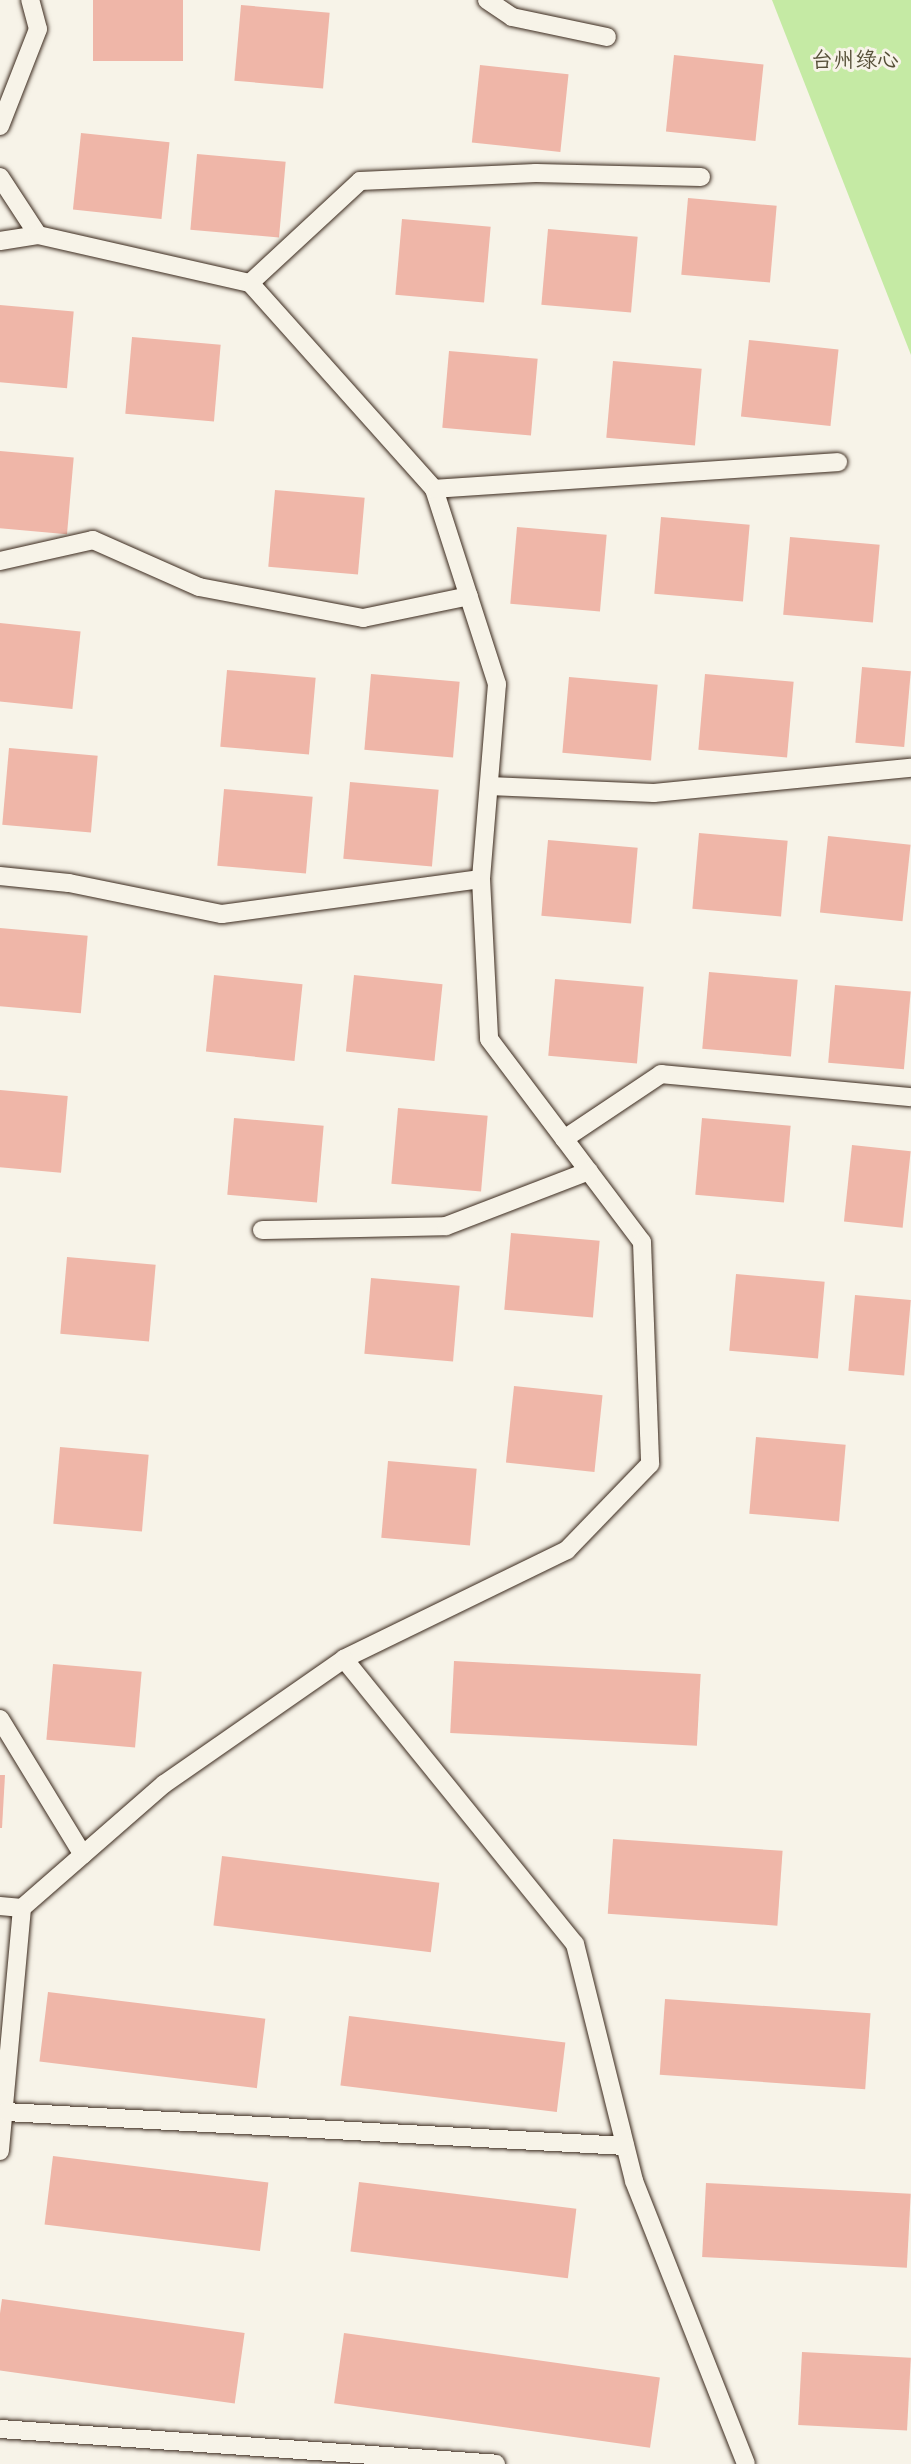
<!DOCTYPE html>
<meta charset="utf-8">
<style>
body{margin:0}
#map{position:relative;width:911px;height:2464px;overflow:hidden;background:#f7f3e8;font-family:"Playpen Sans","LXGW WenKai TC",sans-serif}
div>[style]{position:absolute}
[style*='--x']{left:calc(var(--x)*1px);top:calc(var(--y)*1px);width:calc(var(--w)*1px);rotate:calc(var(--a)*1deg)}
.green>*{inset:0;background:#c5eaa4}
.building>*{inset:0;background:#efb6a8;transform-origin:0 0}
.roads{filter:drop-shadow(0 0 2px #3b2a1e) drop-shadow(0 0 2px #3b2a1e)}
.lane>*{height:18px;margin:-9px;padding:0 9px;transform-origin:9px;border-radius:9px;background:#f7f3e8}
span{translate:-50% -50%;white-space:nowrap;text-align:center;line-height:1.15;-webkit-text-stroke:6px #f7f3e8;paint-order:stroke}
.park-label{font-size:22px;color:#575039}
</style>
<div id="map">
<div class="green">
<i style="clip-path:polygon(772px 0,911px 0,911px 355px)"></i>
</div>
<div class="building">
<i style="left:93px;top:0;width:90px;height:61px"></i>
<i style="left:241px;top:5px;width:89px;height:76px;rotate:5deg"></i>
<i style="left:674px;top:55px;width:90px;height:77px;rotate:6deg"></i>
<i style="left:480px;top:65px;width:89px;height:78px;rotate:6deg"></i>
<i style="left:81px;top:133px;width:89px;height:77px;rotate:6deg"></i>
<i style="left:197px;top:154px;width:89px;height:76px;rotate:5deg"></i>
<i style="left:688px;top:198px;width:89px;height:77px;rotate:5deg"></i>
<i style="left:402px;top:219px;width:89px;height:76px;rotate:5deg"></i>
<i style="left:548px;top:229px;width:90px;height:76px;rotate:5deg"></i>
<i style="left:0;top:305px;width:74px;height:77px;rotate:5deg"></i>
<i style="left:132px;top:337px;width:89px;height:77px;rotate:5deg"></i>
<i style="left:749px;top:340px;width:90px;height:77px;rotate:6deg"></i>
<i style="left:449px;top:351px;width:89px;height:77px;rotate:5deg"></i>
<i style="left:613px;top:361px;width:89px;height:77px;rotate:5deg"></i>
<i style="left:0;top:451px;width:74px;height:77px;rotate:5deg"></i>
<i style="left:275px;top:490px;width:90px;height:77px;rotate:5deg"></i>
<i style="left:661px;top:517px;width:89px;height:77px;rotate:5deg"></i>
<i style="left:517px;top:527px;width:90px;height:77px;rotate:5deg"></i>
<i style="left:790px;top:537px;width:90px;height:78px;rotate:5deg"></i>
<i style="left:0;top:623px;width:81px;height:78px;rotate:6deg"></i>
<i style="left:862px;top:667px;width:49px;height:76px;rotate:5deg"></i>
<i style="left:227px;top:670px;width:89px;height:77px;rotate:5deg"></i>
<i style="left:371px;top:674px;width:89px;height:76px;rotate:5deg"></i>
<i style="left:705px;top:674px;width:89px;height:76px;rotate:5deg"></i>
<i style="left:569px;top:677px;width:89px;height:76px;rotate:5deg"></i>
<i style="left:9px;top:748px;width:89px;height:77px;rotate:5deg"></i>
<i style="left:350px;top:782px;width:89px;height:77px;rotate:5deg"></i>
<i style="left:224px;top:789px;width:89px;height:77px;rotate:5deg"></i>
<i style="left:699px;top:833px;width:89px;height:76px;rotate:5deg"></i>
<i style="left:828px;top:836px;width:83px;height:77px;rotate:6deg"></i>
<i style="left:548px;top:840px;width:90px;height:76px;rotate:5deg"></i>
<i style="left:0;top:928px;width:88px;height:78px;rotate:5deg"></i>
<i style="left:709px;top:972px;width:89px;height:77px;rotate:5deg"></i>
<i style="left:214px;top:975px;width:89px;height:77px;rotate:6deg"></i>
<i style="left:354px;top:975px;width:89px;height:77px;rotate:6deg"></i>
<i style="left:555px;top:979px;width:89px;height:77px;rotate:5deg"></i>
<i style="left:835px;top:985px;width:76px;height:78px;rotate:5deg"></i>
<i style="left:0;top:1090px;width:68px;height:77px;rotate:5deg"></i>
<i style="left:398px;top:1108px;width:90px;height:76px;rotate:5deg"></i>
<i style="left:234px;top:1118px;width:90px;height:77px;rotate:5deg"></i>
<i style="left:702px;top:1118px;width:89px;height:77px;rotate:5deg"></i>
<i style="left:852px;top:1145px;width:59px;height:77px;rotate:6deg"></i>
<i style="left:511px;top:1233px;width:89px;height:77px;rotate:5deg"></i>
<i style="left:67px;top:1257px;width:89px;height:77px;rotate:5deg"></i>
<i style="left:736px;top:1274px;width:89px;height:77px;rotate:5deg"></i>
<i style="left:371px;top:1278px;width:89px;height:76px;rotate:5deg"></i>
<i style="left:855px;top:1295px;width:56px;height:76px;rotate:5deg"></i>
<i style="left:514px;top:1386px;width:89px;height:77px;rotate:6deg"></i>
<i style="left:756px;top:1437px;width:90px;height:77px;rotate:5deg"></i>
<i style="left:60px;top:1447px;width:89px;height:77px;rotate:5deg"></i>
<i style="left:388px;top:1461px;width:89px;height:77px;rotate:5deg"></i>
<i style="left:454px;top:1661px;width:247px;height:72px;rotate:3deg"></i>
<i style="left:53px;top:1664px;width:89px;height:76px;rotate:5deg"></i>
<i style="clip-path:polygon(0 1775px,5px 1775px,2px 1828px,0 1828px)"></i>
<i style="left:613px;top:1839px;width:170px;height:75px;rotate:4deg"></i>
<i style="left:222px;top:1856px;width:219px;height:70px;rotate:7deg"></i>
<i style="left:48px;top:1992px;width:219px;height:70px;rotate:7deg"></i>
<i style="left:665px;top:1999px;width:206px;height:76px;rotate:4deg"></i>
<i style="left:349px;top:2016px;width:218px;height:70px;rotate:7deg"></i>
<i style="left:53px;top:2156px;width:217px;height:69px;rotate:7deg"></i>
<i style="left:359px;top:2182px;width:219px;height:70px;rotate:7deg"></i>
<i style="left:706px;top:2183px;width:205px;height:74px;rotate:3deg"></i>
<i style="left:2px;top:2299px;width:245px;height:71px;rotate:8deg"></i>
<i style="left:344px;top:2333px;width:319px;height:71px;rotate:8deg"></i>
<i style="left:802px;top:2352px;width:109px;height:73px;rotate:3deg"></i>
</div>
<div class="roads">
<div class="lane">
<i style="--x:487;--y:0;--w:30;--a:34"></i>
<i style="--x:512;--y:17;--w:97;--a:11.9"></i>
<i style="--x:0;--y:126;--w:104;--a:-68.6"></i>
<i style="--x:38;--y:29;--w:30;--a:-105"></i>
<i style="--x:0;--y:177;--w:69;--a:56.8"></i>
<i style="--x:0;--y:241;--w:38;--a:-9"></i>
<i style="--x:38;--y:235;--w:217;--a:12.8"></i>
<i style="--x:250;--y:283;--w:276;--a:48.2"></i>
<i style="--x:434;--y:489;--w:205;--a:72.1"></i>
<i style="--x:497;--y:684;--w:196;--a:94.7"></i>
<i style="--x:481;--y:879;--w:160;--a:87.1"></i>
<i style="--x:489;--y:1039;--w:254;--a:53"></i>
<i style="--x:642;--y:1242;--w:222;--a:87.9"></i>
<i style="--x:650;--y:1464;--w:120;--a:134"></i>
<i style="--x:567;--y:1550;--w:248;--a:154"></i>
<i style="--x:344;--y:1659;--w:219;--a:145.2"></i>
<i style="--x:164;--y:1784;--w:189;--a:138.9"></i>
<i style="--x:22;--y:1908;--w:244;--a:95.2"></i>
<i style="--x:250;--y:283;--w:150;--a:-42.8"></i>
<i style="--x:360;--y:181;--w:176;--a:-2.6"></i>
<i style="--x:536;--y:173;--w:165;--a:1.4"></i>
<i style="--x:434;--y:489;--w:405;--a:-3.8"></i>
<i style="--x:0;--y:561;--w:95;--a:-12.7"></i>
<i style="--x:93;--y:540;--w:116;--a:23.9"></i>
<i style="--x:199;--y:587;--w:167;--a:10.7"></i>
<i style="--x:363;--y:618;--w:108;--a:-11.7"></i>
<i style="--x:489;--y:786;--w:165;--a:2.4"></i>
<i style="--x:654;--y:793;--w:258;--a:-5.6"></i>
<i style="--x:0;--y:876;--w:69;--a:5.8"></i>
<i style="--x:69;--y:883;--w:156;--a:11.5"></i>
<i style="--x:222;--y:914;--w:261;--a:-7.7"></i>
<i style="--x:564;--y:1139;--w:117;--a:-33.8"></i>
<i style="--x:661;--y:1074;--w:251;--a:5.3"></i>
<i style="--x:262;--y:1230;--w:184;--a:-1.2"></i>
<i style="--x:446;--y:1226;--w:153;--a:-21"></i>
<i style="--x:344;--y:1659;--w:367;--a:51"></i>
<i style="--x:575;--y:1944;--w:244;--a:76"></i>
<i style="--x:634;--y:2181;--w:304;--a:68.4"></i>
<i style="--x:0;--y:1719;--w:159;--a:58.6"></i>
<i style="--x:0;--y:1906;--w:22;--a:5"></i>
<i style="--x:6;--y:2112;--w:620;--a:3.14"></i>
<i style="--x:0;--y:2429;--w:497;--a:4"></i>
</div>
</div>
<div class="park-label">
<span style="left:855px;top:58px">台州绿心</span>
</div>
</div>
